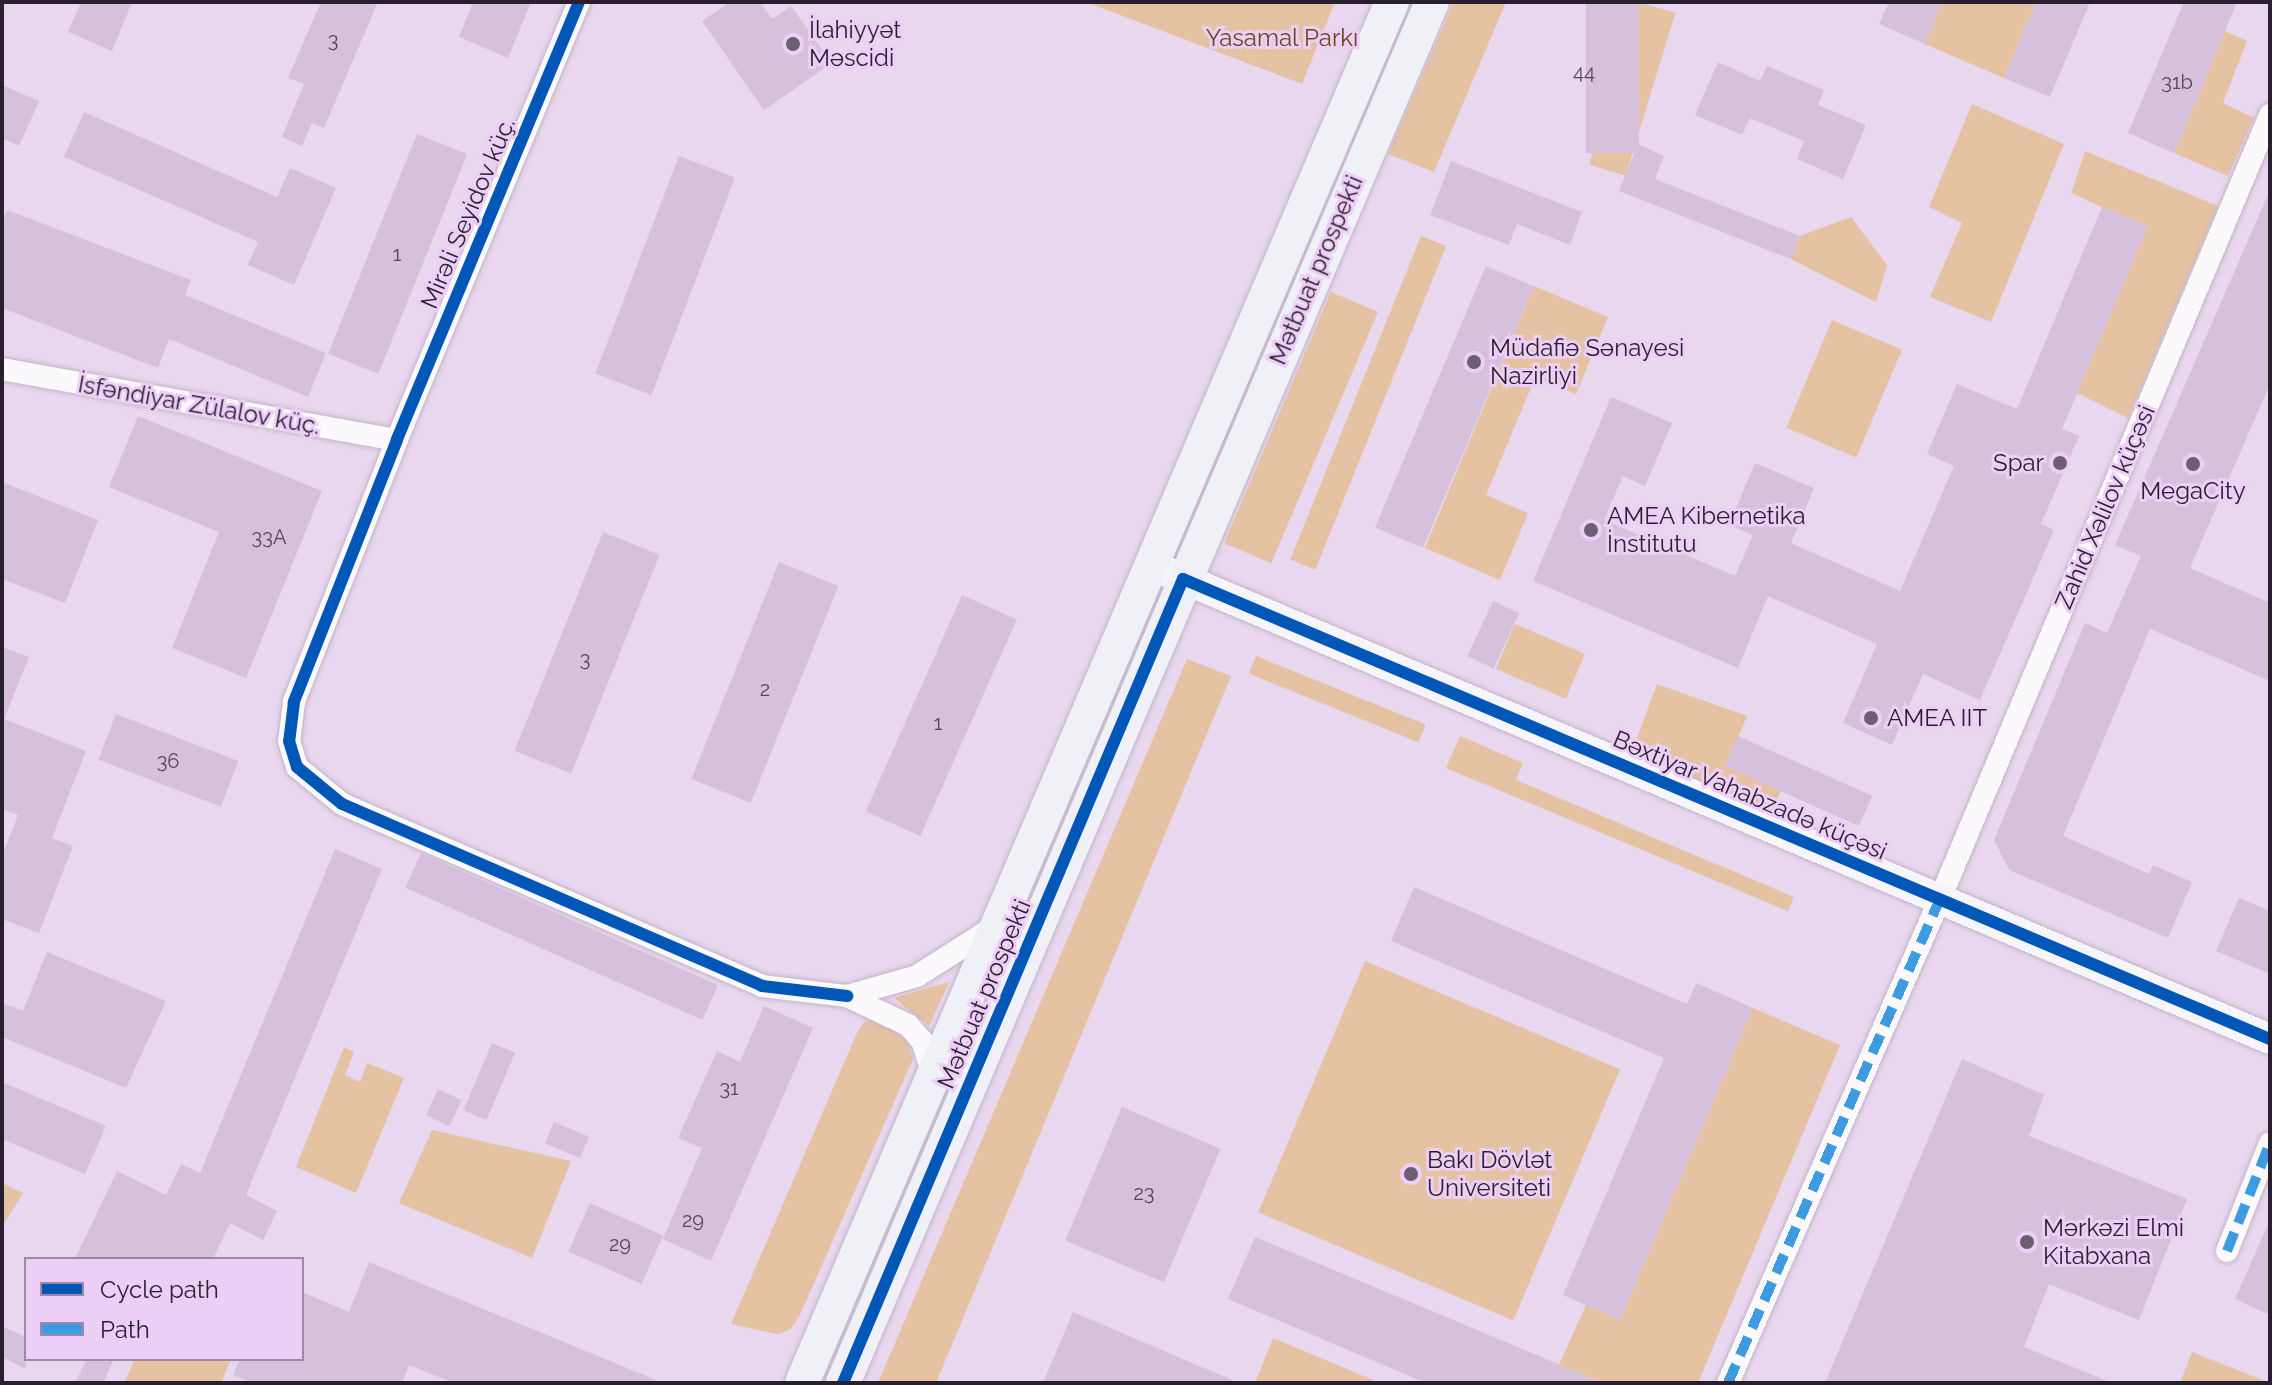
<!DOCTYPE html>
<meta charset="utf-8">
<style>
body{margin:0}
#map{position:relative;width:2272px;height:1385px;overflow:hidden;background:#e8d7ee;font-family:Raleway,sans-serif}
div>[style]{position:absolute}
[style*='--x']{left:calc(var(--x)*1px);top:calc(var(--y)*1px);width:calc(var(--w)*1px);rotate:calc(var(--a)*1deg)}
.green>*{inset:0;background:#e4c2a2;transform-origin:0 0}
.building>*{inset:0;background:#d6c0dc;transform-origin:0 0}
.roads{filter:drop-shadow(0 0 2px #c2b5c7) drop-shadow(0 0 2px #c2b5c7)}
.street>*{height:22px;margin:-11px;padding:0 11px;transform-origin:11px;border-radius:11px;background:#fcf9fc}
.secondary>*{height:30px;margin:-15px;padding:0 15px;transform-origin:15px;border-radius:15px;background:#f6f5fa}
.primary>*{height:34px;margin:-17px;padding:0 17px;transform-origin:17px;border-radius:17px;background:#f0f0f7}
.quiet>*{height:10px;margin-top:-5px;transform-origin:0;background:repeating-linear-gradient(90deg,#3d9be1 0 20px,transparent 0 30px)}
.cycleway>*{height:12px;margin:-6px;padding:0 6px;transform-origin:6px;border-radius:6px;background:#0057b8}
.dots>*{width:22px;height:22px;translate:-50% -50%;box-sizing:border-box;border:4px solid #eccef7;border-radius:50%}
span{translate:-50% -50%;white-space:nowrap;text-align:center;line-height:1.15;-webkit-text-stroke:6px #eccef7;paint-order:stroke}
.number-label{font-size:20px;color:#56485a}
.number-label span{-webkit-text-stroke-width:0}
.poi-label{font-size:24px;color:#2a1f2e}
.left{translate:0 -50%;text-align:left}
.right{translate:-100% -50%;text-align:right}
.park-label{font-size:24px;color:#654a1b}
.street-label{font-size:24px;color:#2a1f2e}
.frame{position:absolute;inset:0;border:4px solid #2a1f2e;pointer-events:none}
.legend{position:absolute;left:24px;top:1257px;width:280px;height:104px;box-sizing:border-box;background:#eccef7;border:2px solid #9e88a7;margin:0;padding:10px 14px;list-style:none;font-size:24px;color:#2a1f2e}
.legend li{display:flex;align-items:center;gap:16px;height:40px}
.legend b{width:40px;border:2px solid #9e88a7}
</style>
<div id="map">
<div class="green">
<i style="clip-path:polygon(1086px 2px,1335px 2px,1302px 84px)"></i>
<i style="clip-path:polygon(1454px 2px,1506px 2px,1434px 172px,1388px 154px)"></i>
<i style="left:1639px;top:2px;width:38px;height:170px;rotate:17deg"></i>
<i style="clip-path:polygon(1942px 2px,2036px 2px,2004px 78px,1925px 44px)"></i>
<i style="clip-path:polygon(2225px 31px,2247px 41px,2223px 103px,2254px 118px,2228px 176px,2174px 153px)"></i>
<i style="clip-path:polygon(1972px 104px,2064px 144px,1991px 322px,1930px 297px,1962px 223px,1929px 207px)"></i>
<i style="clip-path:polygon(2085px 151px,2218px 206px,2128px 418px,2077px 393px,2102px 207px,2071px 193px)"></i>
<i style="clip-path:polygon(1851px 217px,1887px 265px,1876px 302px,1791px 259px,1800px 236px)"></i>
<i style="left:1421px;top:236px;width:27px;height:349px;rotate:22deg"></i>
<i style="clip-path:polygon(1534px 286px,1608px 317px,1576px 394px,1535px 378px,1486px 495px,1528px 513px,1500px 580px,1425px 548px)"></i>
<i style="left:1331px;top:292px;width:51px;height:273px;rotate:23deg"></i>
<i style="left:1832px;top:320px;width:76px;height:117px;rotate:23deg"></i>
<i style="left:1515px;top:624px;width:76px;height:49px;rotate:23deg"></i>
<i style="left:1256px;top:656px;width:183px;height:19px;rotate:22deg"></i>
<i style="clip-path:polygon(1187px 659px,1231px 676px,936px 1383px,878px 1383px)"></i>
<i style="clip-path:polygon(1657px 684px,1747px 716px,1726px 766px,1781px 790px,1770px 818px,1629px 760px)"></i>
<i style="clip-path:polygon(1460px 736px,1523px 763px,1516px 780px,1794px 897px,1788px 911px,1446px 768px)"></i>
<i style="left:1365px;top:961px;width:277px;height:273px;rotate:23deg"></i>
<i style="clip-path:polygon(949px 982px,929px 1026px,894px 998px)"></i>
<i style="clip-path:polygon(1753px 1008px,1840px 1045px,1698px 1383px,1604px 1383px,1559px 1365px,1586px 1305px,1620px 1320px)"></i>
<i style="clip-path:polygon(877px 1018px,907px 1041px,913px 1059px,800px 1315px,791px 1329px,777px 1334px,731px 1324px,857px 1033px,864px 1022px)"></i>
<i style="clip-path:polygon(344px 1047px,354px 1052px,345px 1075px,360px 1082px,367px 1063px,404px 1078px,356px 1193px,296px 1167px)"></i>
<i style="clip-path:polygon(432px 1130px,571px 1161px,532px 1258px,399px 1203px)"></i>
<i style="clip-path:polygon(2px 1183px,23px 1193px,2px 1227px)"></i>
<i style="clip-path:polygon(1273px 1338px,1380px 1383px,1255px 1383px)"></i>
<i style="clip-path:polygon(2192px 1352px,2270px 1383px,2180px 1383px)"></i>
<i style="clip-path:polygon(135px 1359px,231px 1359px,221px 1383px,124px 1383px)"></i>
</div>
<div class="building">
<i style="clip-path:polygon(81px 2px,132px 2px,112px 51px,68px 32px)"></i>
<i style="clip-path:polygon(321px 2px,378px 2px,324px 128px,312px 123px,302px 146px,282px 137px,304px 84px,288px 78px)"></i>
<i style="clip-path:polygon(473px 2px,531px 2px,508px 58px,459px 37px)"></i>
<i style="clip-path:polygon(730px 2px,760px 2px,772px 19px,791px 6px,832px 63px,764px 110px,702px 21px)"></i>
<i style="left:1586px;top:2px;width:53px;height:151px"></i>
<i style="clip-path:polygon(1889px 2px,1942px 2px,1925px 44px,1879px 24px)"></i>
<i style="clip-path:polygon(2036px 2px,2090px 2px,2050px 97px,2004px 78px)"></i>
<i style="clip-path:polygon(2184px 2px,2237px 2px,2174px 153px,2128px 133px)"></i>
<i style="clip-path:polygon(1718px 62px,1760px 81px,1767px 66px,1824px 90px,1818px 105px,1866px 125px,1843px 179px,1797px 159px,1804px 141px,1750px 118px,1742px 135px,1695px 115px)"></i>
<i style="clip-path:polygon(2px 85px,39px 101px,19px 146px,2px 138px)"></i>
<i style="clip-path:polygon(84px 112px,277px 197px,290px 168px,336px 188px,294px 285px,248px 265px,258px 242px,64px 157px)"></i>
<i style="left:417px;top:134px;width:54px;height:237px;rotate:22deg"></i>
<i style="clip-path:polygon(1638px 144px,1664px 156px,1655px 179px,1800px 236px,1791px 259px,1619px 191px)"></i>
<i style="left:679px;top:156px;width:60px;height:233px;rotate:21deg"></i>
<i style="clip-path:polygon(1451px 161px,1582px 212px,1570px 245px,1517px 224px,1509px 245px,1430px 215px)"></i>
<i style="clip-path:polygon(2270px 190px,2270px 384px,2190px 568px,2270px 603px,2270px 681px,2150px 629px,2063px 836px,2149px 874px,2153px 865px,2192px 882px,2168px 938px,2009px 870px,1994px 840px,2085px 623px,2107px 633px,2141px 556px,2115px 545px)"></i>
<i style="clip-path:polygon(2102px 207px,2148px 226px,2062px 429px,2079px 436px,2041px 524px,2054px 530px,1980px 700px,1923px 674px,1892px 745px,1843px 723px,1877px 644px,1768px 596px,1738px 668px,1533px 581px,1611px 397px,1672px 423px,1645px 486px,1623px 476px,1604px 520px,1735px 576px,1753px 535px,1729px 525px,1755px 463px,1814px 488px,1791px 543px,1900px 591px,1954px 466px,1927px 454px,1957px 384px,2017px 409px)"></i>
<i style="clip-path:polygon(7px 210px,191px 280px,185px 295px,326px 353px,308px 397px,169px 339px,158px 368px,2px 308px,2px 224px)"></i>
<i style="left:1486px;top:266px;width:52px;height:284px;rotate:23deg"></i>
<i style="clip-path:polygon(138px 416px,322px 491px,246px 678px,172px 648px,219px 532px,109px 487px)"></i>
<i style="clip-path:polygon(2px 482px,98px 520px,65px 603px,2px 579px)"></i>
<i style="left:603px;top:532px;width:61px;height:236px;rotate:22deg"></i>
<i style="left:779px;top:562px;width:64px;height:234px;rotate:22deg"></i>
<i style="left:962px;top:595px;width:60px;height:237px;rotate:24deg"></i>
<i style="left:1493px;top:601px;width:29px;height:61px;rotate:25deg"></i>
<i style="clip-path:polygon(2px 647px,29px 657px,4px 719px,86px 751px,52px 838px,73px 846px,39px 933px,2px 919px,2px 856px,18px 815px,2px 809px)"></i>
<i style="left:116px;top:714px;width:131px;height:49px;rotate:21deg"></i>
<i style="left:1738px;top:736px;width:147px;height:33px;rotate:24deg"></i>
<i style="clip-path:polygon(335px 849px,382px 869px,246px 1195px,277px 1211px,263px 1240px,230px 1223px,213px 1259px,75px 1259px,117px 1171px,166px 1195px,181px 1164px,200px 1173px)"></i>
<i style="left:421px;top:853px;width:325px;height:38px;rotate:24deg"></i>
<i style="clip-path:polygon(1414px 887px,1687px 1004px,1696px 983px,1753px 1008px,1620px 1320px,1563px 1295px,1664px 1058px,1391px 941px)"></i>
<i style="clip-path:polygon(2239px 898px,2270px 911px,2270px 974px,2216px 951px)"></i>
<i style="clip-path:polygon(47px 952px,166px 1001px,126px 1088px,2px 1037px,2px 1003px,23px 1011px)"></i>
<i style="clip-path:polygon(764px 1006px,813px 1028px,711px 1261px,663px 1239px,702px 1148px,678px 1138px,717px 1051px,740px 1062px)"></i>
<i style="left:492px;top:1043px;width:25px;height:73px;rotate:23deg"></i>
<i style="clip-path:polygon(1962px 1059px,2044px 1095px,2029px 1136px,2187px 1199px,2139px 1320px,2049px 1284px,2024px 1347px,2112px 1383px,1825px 1383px)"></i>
<i style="clip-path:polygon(2px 1082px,106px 1126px,85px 1174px,2px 1139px)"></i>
<i style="left:438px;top:1089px;width:26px;height:29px;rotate:25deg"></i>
<i style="left:1122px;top:1107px;width:107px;height:145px;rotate:23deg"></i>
<i style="left:554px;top:1122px;width:38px;height:23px;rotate:23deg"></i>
<i style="left:590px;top:1203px;width:80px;height:53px;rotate:24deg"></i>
<i style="clip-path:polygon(2270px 1220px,2270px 1315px,2235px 1299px)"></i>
<i style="clip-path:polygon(1255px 1237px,1539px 1356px,1602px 1383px,1426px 1383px,1228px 1299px)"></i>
<i style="clip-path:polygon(369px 1262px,661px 1382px,661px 1383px,454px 1383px,409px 1365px,402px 1383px,253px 1383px,233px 1375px,240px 1359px,302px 1359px,302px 1292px,349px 1312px)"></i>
<i style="clip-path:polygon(1073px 1312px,1239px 1383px,1043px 1383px)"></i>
<i style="clip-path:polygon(2px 1326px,26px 1337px,26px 1369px,2px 1357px)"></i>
<i style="clip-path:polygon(87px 1359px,114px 1359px,103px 1383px,75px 1383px)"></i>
</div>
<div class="roads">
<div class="street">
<i style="--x:579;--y:2;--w:474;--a:112.6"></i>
<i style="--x:397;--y:440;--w:282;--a:111.5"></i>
<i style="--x:294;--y:702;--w:39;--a:97"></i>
<i style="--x:289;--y:741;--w:27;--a:73"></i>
<i style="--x:297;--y:767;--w:58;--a:39.4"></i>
<i style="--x:342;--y:804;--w:458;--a:23.4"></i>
<i style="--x:762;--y:986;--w:86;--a:6.7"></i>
<i style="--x:2;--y:369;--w:401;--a:10.2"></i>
<i style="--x:933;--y:1076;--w:37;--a:-107"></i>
<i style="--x:922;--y:1041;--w:21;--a:-131"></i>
<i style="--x:908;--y:1025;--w:68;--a:-154.6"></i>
<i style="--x:847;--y:996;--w:73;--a:-15.9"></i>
<i style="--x:917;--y:976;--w:91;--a:-32.5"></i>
<i style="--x:2227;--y:1251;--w:116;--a:-68.3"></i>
<i style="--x:1728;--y:1383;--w:528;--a:-66.35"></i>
<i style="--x:1940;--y:899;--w:851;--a:-67.17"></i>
</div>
<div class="secondary">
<i style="--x:1151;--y:565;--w:1215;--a:22.96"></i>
</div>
<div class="primary">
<i style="--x:802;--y:1383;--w:1502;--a:-66.87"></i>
<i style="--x:843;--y:1383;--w:1501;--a:-66.9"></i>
</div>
</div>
<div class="quiet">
<i style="--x:2227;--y:1251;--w:116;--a:-68.3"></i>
<i style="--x:1728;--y:1383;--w:528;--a:-66.35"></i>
</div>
<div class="cycleway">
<i style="--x:579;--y:2;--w:474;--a:112.6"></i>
<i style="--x:397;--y:440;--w:282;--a:111.5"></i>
<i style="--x:294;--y:702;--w:39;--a:97"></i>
<i style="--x:289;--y:741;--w:27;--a:73"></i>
<i style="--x:297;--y:767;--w:58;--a:39.4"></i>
<i style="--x:342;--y:804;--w:458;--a:23.4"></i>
<i style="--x:762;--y:986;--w:86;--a:6.7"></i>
<i style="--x:843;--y:1383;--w:873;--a:-67.08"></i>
<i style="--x:1183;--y:579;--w:1180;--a:22.94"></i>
</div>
<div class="dots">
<i style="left:793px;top:44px;background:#6c5f71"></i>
<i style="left:1474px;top:362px;background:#6c5f71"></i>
<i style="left:2060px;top:463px;background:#6c5f71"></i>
<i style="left:2193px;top:464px;background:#6c5f71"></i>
<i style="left:1591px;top:530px;background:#6c5f71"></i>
<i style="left:1871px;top:718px;background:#6c5f71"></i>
<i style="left:1411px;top:1174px;background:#6c5f71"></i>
<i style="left:2027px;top:1242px;background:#6c5f71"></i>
</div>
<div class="number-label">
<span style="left:333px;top:40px">3</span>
<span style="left:1584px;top:72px">44</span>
<span style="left:2177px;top:82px">31b</span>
<span style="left:397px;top:254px">1</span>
<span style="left:269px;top:537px">33A</span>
<span style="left:585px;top:659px">3</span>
<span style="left:765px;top:689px">2</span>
<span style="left:938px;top:723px">1</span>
<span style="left:168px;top:761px">36</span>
<span style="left:729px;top:1088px">31</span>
<span style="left:1144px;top:1193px">23</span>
<span style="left:693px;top:1220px">29</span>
<span style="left:620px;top:1244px">29</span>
</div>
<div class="poi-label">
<span class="left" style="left:809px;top:44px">İlahiyyət<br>Məscidi</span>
<span class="left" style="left:1490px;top:362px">Müdafiə Sənayesi<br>Nazirliyi</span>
<span class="right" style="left:2044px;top:463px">Spar</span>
<span style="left:2193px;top:491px">MegaCity</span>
<span class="left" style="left:1607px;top:530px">AMEA Kibernetika<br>İnstitutu</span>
<span class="left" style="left:1887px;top:718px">AMEA IIT</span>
<span class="left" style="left:1427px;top:1174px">Bakı Dövlət<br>Universiteti</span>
<span class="left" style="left:2043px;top:1242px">Mərkəzi Elmi<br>Kitabxana</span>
</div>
<div class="park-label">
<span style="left:1282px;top:38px">Yasamal Parkı</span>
</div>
<div class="street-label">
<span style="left:468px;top:213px;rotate:-67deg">Mirəli Seyidov küç.</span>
<span style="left:1316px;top:270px;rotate:-67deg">Mətbuat prospekti</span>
<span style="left:199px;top:405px;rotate:10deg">İsfəndiyar Zülalov küç.</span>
<span style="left:2105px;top:507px;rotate:-67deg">Zahid Xəlilov küçəsi</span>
<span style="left:1750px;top:795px;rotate:23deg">Bəxtiyar Vahabzadə küçəsi</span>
<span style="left:984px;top:994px;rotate:-67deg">Mətbuat prospekti</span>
</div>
<div class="frame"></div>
<ul class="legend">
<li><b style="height:10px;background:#0057b8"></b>Cycle path</li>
<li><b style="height:10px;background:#3d9be1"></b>Path</li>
</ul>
</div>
